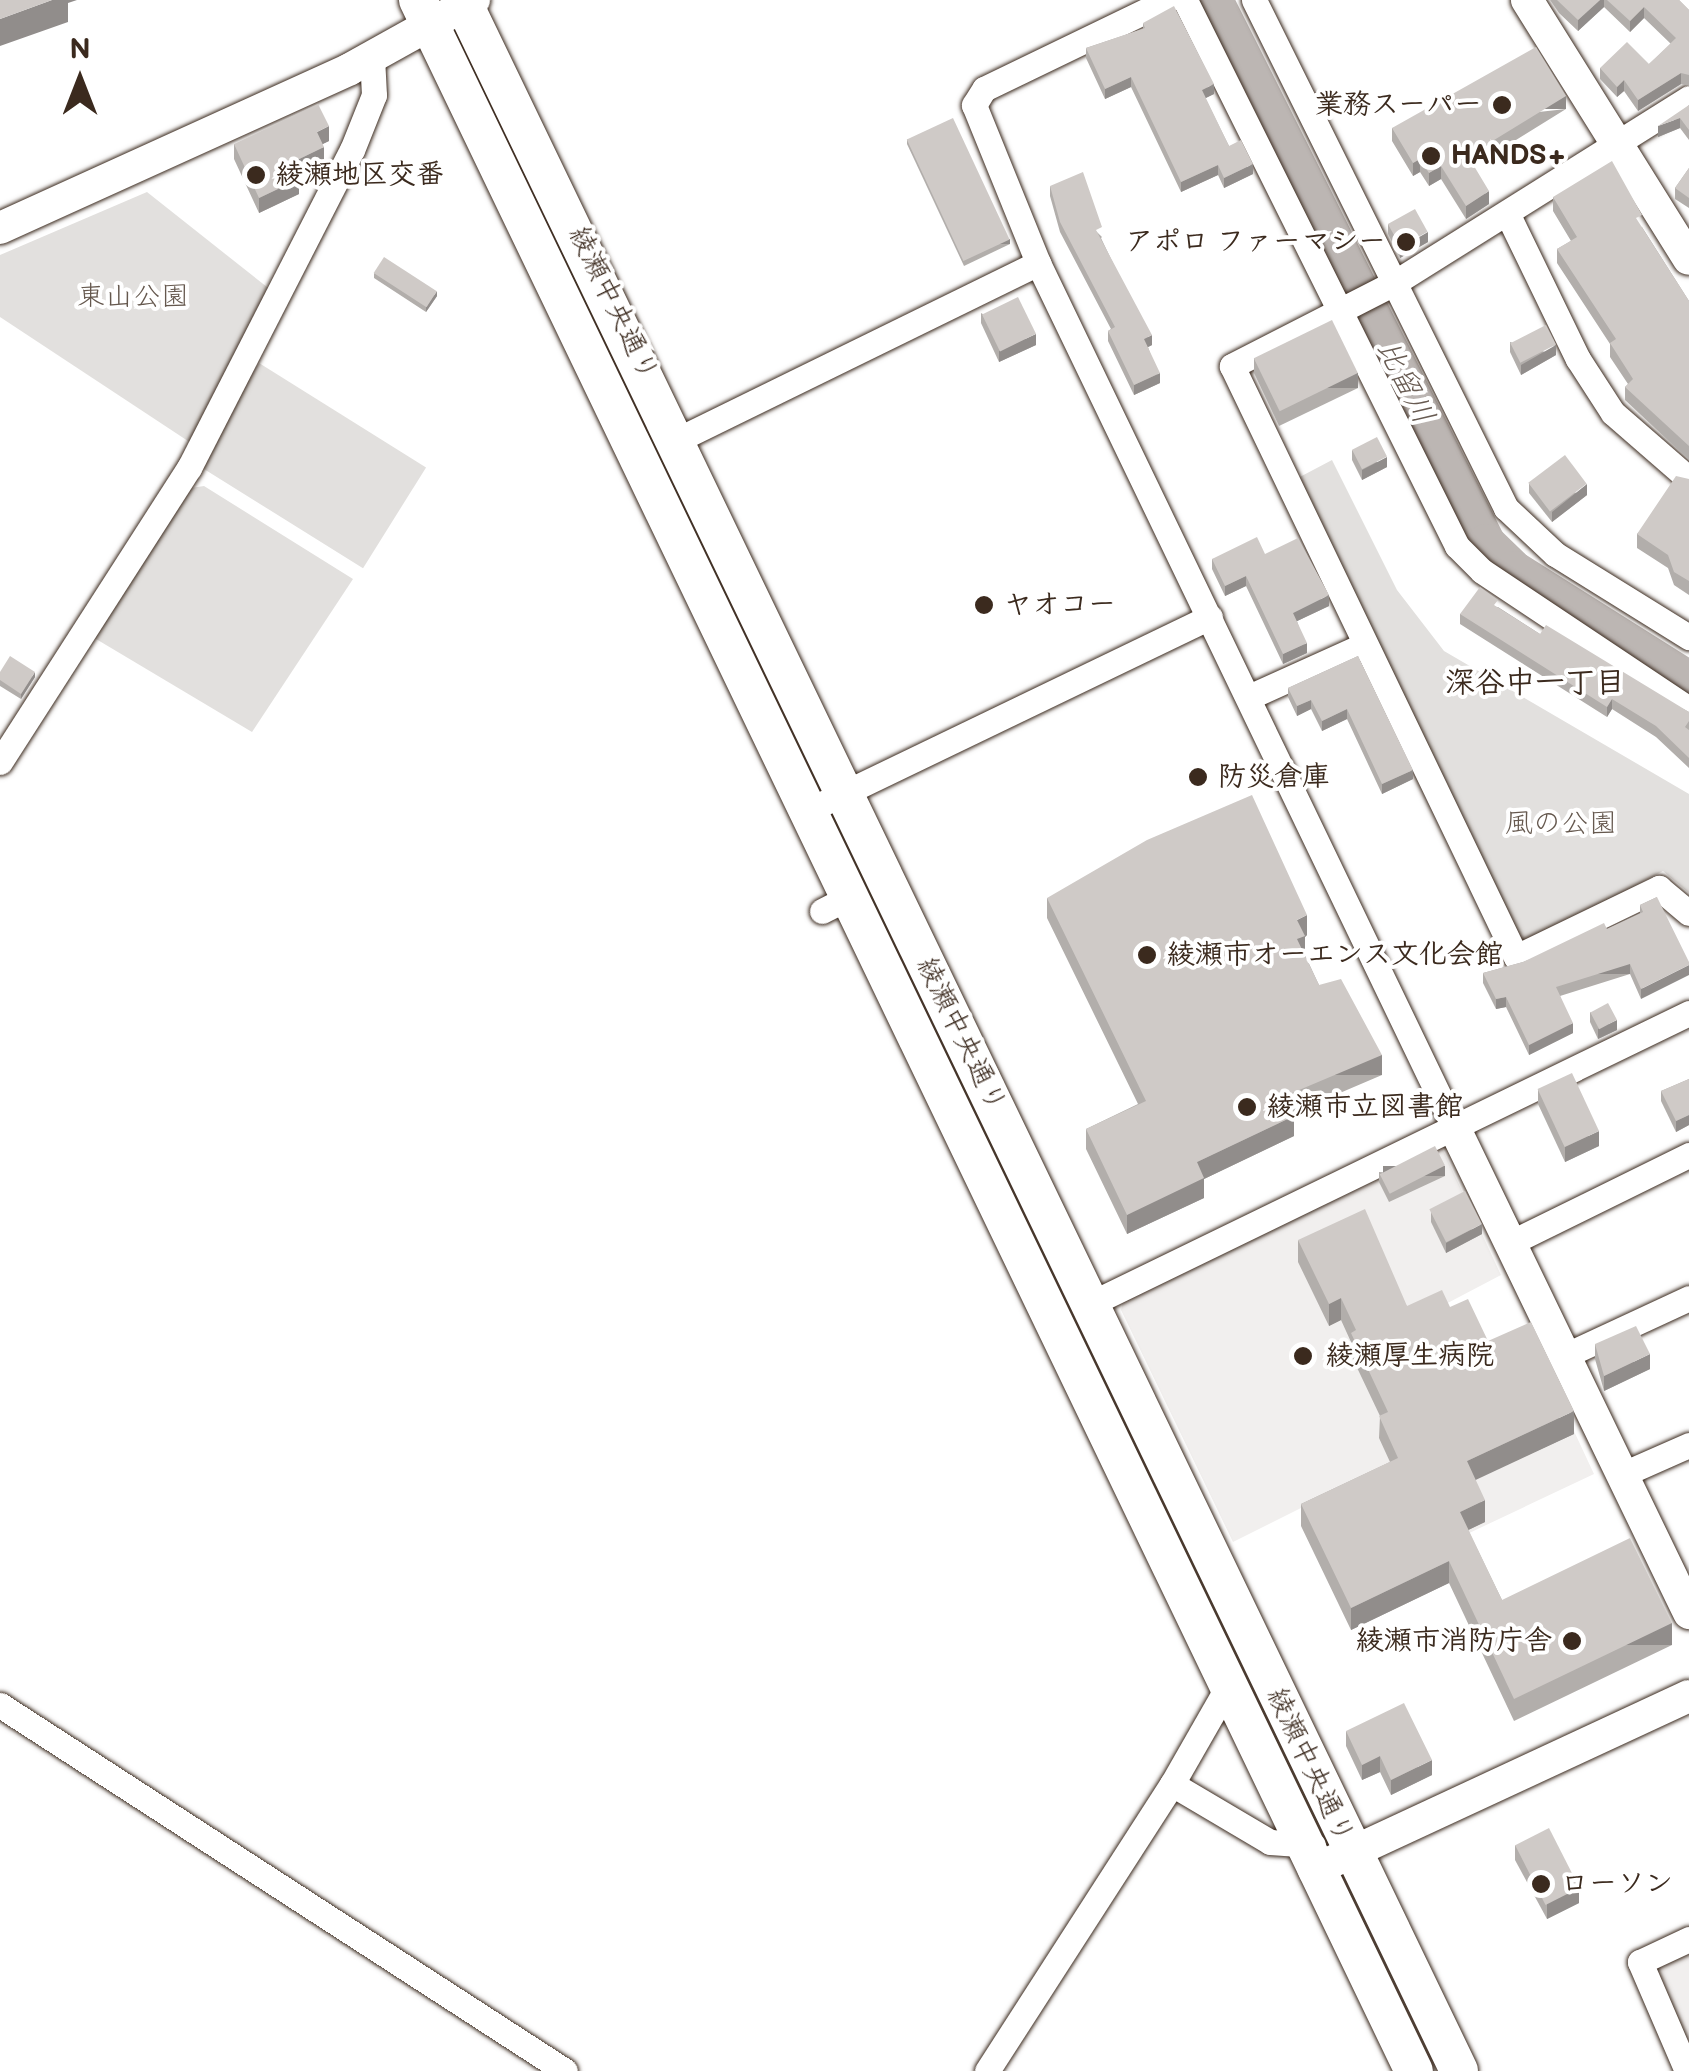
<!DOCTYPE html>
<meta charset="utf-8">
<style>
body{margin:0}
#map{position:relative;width:1689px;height:2071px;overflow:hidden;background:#fff;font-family:"Balsamiq Sans","Klee One",sans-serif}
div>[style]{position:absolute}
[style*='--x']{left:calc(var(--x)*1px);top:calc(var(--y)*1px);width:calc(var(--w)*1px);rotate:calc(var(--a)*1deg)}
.built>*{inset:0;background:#f1efee}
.green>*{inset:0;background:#e2e0de;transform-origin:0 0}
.river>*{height:40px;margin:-20px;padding:0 20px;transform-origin:20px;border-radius:20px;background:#bcb6b3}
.roads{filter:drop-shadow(0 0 2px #3b2a1e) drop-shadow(0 0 2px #3b2a1e)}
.street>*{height:25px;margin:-12.5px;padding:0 12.5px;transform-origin:12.5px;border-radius:12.5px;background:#fff}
.secondary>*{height:32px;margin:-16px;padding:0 16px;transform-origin:16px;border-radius:16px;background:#fff}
.primary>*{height:38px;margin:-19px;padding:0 19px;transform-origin:19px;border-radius:19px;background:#fff}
.wall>*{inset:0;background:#b2aeab}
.shaded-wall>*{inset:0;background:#918d8b;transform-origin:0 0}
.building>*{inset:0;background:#cfcac7;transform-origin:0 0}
.dots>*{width:28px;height:28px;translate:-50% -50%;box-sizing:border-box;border:5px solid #fff;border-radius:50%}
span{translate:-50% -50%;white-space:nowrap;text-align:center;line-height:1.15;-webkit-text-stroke:8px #fff;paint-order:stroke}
.poi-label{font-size:28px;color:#3b2a1e;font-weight:700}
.right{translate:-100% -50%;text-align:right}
.left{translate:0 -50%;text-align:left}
.park-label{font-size:28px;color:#65584e}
.street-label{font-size:28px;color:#3b2a1e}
.water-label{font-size:30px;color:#685b52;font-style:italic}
.neighbourhood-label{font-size:30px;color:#3b2a1e;font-weight:700}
.north{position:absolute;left:30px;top:30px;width:100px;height:100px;-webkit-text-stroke:8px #fff;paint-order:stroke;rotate:0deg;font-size:28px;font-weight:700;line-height:40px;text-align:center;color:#3b2a1e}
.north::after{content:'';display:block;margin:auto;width:35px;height:45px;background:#3b2a1e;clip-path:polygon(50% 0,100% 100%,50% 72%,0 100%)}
</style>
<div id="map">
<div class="built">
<i style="clip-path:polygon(1431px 1147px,1442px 1148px,1501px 1275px,1440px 1307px,1471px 1371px,1532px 1341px,1594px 1474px,1427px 1553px,1381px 1468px,1233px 1542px,1121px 1310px,1125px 1294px)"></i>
<i style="clip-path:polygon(1689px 1950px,1689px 2050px,1655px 1975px,1658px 1965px)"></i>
</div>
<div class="green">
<i style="clip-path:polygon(147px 192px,272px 291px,191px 443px,0 317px,0 255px)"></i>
<i style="left:259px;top:363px;width:197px;height:119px;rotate:32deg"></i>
<i style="clip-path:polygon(1332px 460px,1397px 590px,1444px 651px,1689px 794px,1689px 893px,1663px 871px,1529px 942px,1518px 938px,1296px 479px)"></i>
<i style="clip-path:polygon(204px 486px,353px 579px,252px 732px,91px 636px,191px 488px)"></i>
</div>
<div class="river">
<i style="--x:1213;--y:0;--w:609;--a:63.35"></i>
<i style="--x:1486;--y:544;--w:39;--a:44"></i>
<i style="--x:1514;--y:571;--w:207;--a:32.2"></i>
</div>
<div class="roads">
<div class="street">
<i style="--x:1168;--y:0;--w:204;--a:154.2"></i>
<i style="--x:984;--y:89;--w:19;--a:122"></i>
<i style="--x:974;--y:105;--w:170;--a:67.9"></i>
<i style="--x:1038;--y:263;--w:959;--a:64.29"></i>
<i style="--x:1185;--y:0;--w:610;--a:63.52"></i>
<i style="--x:1457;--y:546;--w:35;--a:45"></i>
<i style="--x:1482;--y:571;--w:249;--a:33.7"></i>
<i style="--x:1254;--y:0;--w:567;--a:63.62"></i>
<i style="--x:1506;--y:508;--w:67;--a:43.2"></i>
<i style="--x:1555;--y:554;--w:158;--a:31.8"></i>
<i style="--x:1689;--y:98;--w:350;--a:147.9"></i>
<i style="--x:1392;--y:284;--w:180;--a:152.9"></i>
<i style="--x:1232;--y:366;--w:656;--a:64.33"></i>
<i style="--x:1516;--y:957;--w:159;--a:-25.8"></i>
<i style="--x:1659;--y:888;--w:39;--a:40"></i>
<i style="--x:1507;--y:213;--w:162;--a:64.1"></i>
<i style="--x:1578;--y:359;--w:64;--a:57.1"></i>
<i style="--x:1613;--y:413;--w:101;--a:41"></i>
<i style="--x:679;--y:439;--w:400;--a:-26.1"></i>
<i style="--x:1249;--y:697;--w:124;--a:-24.3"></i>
<i style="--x:0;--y:762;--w:350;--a:-57.3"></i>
<i style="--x:189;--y:468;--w:357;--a:-62.9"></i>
<i style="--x:352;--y:150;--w:59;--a:-68.2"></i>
<i style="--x:374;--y:95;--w:37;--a:-93"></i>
<i style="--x:809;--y:810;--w:445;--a:-25.7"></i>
<i style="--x:822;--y:911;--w:34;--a:-27"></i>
<i style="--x:1510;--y:1243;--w:199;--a:-26.2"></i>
<i style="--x:1090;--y:1304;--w:666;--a:-25.91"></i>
<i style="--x:1562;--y:1357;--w:140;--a:-24.9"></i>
<i style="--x:1621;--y:1475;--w:74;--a:-23.8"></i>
<i style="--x:0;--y:1705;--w:673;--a:32.93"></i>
<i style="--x:1172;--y:1784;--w:111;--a:-60.2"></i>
<i style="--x:987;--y:2071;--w:341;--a:-57.2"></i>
<i style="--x:1172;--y:1784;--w:114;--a:30.6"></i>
<i style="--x:1270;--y:1842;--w:43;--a:4"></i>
<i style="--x:1687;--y:2071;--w:119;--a:-113.3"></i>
<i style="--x:1640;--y:1962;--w:54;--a:-25.1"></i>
</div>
<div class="secondary">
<i style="--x:1527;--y:0;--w:305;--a:58"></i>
<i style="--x:0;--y:228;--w:384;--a:-24.4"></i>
<i style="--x:350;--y:69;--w:142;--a:-29.1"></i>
<i style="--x:1454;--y:1127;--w:540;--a:64.19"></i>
<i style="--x:1314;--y:1870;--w:413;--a:-24.9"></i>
</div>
<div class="primary">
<i style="--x:418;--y:0;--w:2298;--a:64.32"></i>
<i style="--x:462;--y:0;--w:2298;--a:64.29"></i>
</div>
</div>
<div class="wall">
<i style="clip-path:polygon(1550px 0,1679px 0,1689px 10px,1689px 86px,1681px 84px,1638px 111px,1624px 91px,1617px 97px,1600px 79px,1600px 68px,1649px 64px,1671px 44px,1644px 18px,1630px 32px,1604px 7px,1578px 31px,1559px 13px)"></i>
<i style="clip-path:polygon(1143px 23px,1214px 94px,1205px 98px,1229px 146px,1253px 174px,1224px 188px,1218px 175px,1181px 192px,1131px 87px,1105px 99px,1086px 58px,1086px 48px,1143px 29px)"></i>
<i style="clip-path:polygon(1689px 105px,1689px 140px,1680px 128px,1658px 137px)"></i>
<i style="clip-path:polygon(1566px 109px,1474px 166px,1489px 204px,1466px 219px,1441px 179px,1429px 186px,1420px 172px,1413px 176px,1392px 141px,1392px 128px)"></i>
<i style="clip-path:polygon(907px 139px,1010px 244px,964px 266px,907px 144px)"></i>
<i style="clip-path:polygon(329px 141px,322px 144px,324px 163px,297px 175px,299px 194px,259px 213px,234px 159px,234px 144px)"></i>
<i style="clip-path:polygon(1689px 168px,1689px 208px,1675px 199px,1675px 188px)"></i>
<i style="clip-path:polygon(1050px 186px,1102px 237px,1101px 238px,1152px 345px,1148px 347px,1160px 383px,1134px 395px,1108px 341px,1108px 331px,1111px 329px,1060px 232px,1050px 196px)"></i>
<i style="clip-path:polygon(1553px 197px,1642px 227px,1689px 301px,1689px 460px,1625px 400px,1625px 387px,1628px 384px,1610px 357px,1610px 344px,1557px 263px,1557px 249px,1571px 241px,1553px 211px)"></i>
<i style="clip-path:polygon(1388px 224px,1428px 242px,1400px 258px,1388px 234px)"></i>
<i style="clip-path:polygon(374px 273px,437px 296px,426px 312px,374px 278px)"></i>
<i style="clip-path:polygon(981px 313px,1036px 345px,999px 362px,981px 323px)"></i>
<i style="clip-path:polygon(1510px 342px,1556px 355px,1521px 375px,1510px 352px)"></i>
<i style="clip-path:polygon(1254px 358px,1358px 388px,1279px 426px,1254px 373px)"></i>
<i style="clip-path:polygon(1352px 450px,1387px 467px,1362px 480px,1352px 460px)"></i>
<i style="clip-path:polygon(1689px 479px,1689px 595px,1674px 585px,1668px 568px,1637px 548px,1637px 534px)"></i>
<i style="clip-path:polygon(1529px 483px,1587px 495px,1552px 522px,1529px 493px)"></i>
<i style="clip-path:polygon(1265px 554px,1329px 606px,1297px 621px,1307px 653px,1283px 664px,1246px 586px,1225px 596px,1212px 569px,1212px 559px)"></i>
<i style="clip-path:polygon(1498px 607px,1540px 634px,1689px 712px,1689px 768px,1656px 737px,1612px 709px,1607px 717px,1460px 624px,1460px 614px)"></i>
<i style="clip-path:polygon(1358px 656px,1413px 779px,1382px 794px,1347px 719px,1322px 731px,1311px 709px,1297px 716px,1288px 697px,1288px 688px)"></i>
<i style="clip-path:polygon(0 672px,35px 677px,21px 699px,0 686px)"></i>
<i style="clip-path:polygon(1657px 897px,1641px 999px,1630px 974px,1560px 996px,1573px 1033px,1529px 1055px,1506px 1007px,1496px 1009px,1483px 983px,1483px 973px,1523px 962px,1607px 929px,1640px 914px,1640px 905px)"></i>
<i style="clip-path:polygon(1047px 898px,1307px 935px,1305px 937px,1305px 955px,1319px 985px,1382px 1075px,1293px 1113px,1294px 1136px,1204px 1179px,1204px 1198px,1127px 1234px,1086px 1149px,1086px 1129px,1138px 1104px,1047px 918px)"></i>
<i style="clip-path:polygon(1590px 1012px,1617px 1030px,1598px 1039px,1590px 1022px)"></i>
<i style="clip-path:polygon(1689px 1079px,1689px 1125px,1676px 1132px,1661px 1101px,1661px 1091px)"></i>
<i style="clip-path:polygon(1538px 1089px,1599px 1146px,1565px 1162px,1538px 1104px)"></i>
<i style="clip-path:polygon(1379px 1172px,1445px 1176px,1389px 1202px,1379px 1182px)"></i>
<i style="clip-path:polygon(1431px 1212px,1482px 1234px,1446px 1253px,1431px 1222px)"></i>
<i style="clip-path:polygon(1298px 1240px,1407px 1306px,1450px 1307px,1488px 1341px,1574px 1434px,1475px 1479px,1485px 1522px,1468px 1530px,1502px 1600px,1672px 1645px,1514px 1721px,1449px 1583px,1351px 1630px,1301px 1526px,1301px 1504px,1390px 1462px,1379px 1438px,1380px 1416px,1351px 1355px,1351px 1342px,1341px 1320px,1329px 1326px,1298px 1262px)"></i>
<i style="clip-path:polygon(1595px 1344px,1650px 1369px,1604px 1391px,1595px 1359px)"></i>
<i style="clip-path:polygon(1346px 1731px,1432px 1775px,1391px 1795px,1380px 1772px,1362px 1780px,1346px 1746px)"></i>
<i style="clip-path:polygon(1515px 1845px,1579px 1903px,1547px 1919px,1515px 1860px)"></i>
</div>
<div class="shaded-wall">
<i style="clip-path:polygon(52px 0,77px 0,68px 3px,68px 22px,0 46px,0 19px)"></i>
<i style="clip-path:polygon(1600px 0,1604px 0,1604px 7px,1578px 31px,1578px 20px)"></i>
<i style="clip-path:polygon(1644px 7px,1644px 18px,1630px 32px,1630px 21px)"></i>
<i style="clip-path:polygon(1681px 73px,1681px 84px,1638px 111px,1638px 100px)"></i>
<i style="clip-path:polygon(1131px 77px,1131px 87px,1105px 99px,1105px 89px)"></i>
<i style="clip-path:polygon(1624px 80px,1624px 91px,1617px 97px,1617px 87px)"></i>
<i style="clip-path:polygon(1214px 84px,1214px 94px,1202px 100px,1202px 90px)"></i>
<i style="left:1566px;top:96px;width:13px;height:115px;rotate:90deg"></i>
<i style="clip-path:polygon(1680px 118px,1680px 128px,1658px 137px,1658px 126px)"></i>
<i style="clip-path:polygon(329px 126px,329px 141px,317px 147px,317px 132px)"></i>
<i style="clip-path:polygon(324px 147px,324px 163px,291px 178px,291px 163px)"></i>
<i style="clip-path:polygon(1420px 159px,1420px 172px,1413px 176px,1413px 163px)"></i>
<i style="clip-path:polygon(1253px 164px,1253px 174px,1224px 188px,1224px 178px)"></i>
<i style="clip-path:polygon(1218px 165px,1218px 175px,1181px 192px,1181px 182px)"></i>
<i style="clip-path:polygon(1441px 166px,1441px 179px,1429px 186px,1429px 173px)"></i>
<i style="clip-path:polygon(299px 179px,299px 194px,259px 213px,259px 198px)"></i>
<i style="clip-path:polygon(1489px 191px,1489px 204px,1466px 219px,1466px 206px)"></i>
<i style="clip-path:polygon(1428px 232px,1428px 242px,1400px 258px,1400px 248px)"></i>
<i style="left:1010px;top:239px;width:5px;height:51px;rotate:90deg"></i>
<i style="clip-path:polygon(437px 291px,437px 296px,426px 312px,426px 307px)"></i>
<i style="clip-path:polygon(1036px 334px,1036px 345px,999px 362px,999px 351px)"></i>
<i style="clip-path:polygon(1152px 335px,1152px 345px,1144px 349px,1144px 339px)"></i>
<i style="clip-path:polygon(1556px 345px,1556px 355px,1521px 375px,1521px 365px)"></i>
<i style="clip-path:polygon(1160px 373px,1160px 383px,1134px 395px,1134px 385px)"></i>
<i style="left:1358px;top:373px;width:15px;height:88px;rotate:90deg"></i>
<i style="clip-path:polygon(1387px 457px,1387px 467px,1362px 480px,1362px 470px)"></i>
<i style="clip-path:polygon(1587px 484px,1587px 495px,1552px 522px,1552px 512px)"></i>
<i style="clip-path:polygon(1246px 576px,1246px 586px,1225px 596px,1225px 586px)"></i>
<i style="clip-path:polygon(1329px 595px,1329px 606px,1293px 623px,1293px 613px)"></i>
<i style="clip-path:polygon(1307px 643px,1307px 653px,1283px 664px,1283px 654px)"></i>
<i style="clip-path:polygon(35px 672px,35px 677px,21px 699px,21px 694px)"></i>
<i style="clip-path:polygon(1612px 699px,1612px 709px,1607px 717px,1607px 707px)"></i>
<i style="clip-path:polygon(1311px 700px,1311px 709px,1297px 716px,1297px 706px)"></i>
<i style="clip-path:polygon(1347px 709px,1347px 719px,1322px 731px,1322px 721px)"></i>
<i style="clip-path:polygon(1413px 770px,1413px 779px,1382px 794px,1382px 784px)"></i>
<i style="clip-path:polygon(1307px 915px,1307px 935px,1305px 937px,1305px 956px,1297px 959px,1297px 920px)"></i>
<i style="left:1630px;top:964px;width:10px;height:77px;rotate:90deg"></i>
<i style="clip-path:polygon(1689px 965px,1689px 975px,1641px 999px,1641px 989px)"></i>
<i style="clip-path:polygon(1506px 997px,1506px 1007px,1496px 1009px,1496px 999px)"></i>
<i style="clip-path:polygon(1617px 1020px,1617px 1030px,1598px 1039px,1598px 1029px)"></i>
<i style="clip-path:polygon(1573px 1023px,1573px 1033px,1529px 1055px,1529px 1045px)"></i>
<i style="left:1382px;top:1055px;width:20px;height:105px;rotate:90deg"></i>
<i style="clip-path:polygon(1689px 1115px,1689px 1125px,1676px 1132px,1676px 1121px)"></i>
<i style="clip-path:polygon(1294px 1116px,1294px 1136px,1204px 1179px,1204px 1198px,1127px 1234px,1127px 1215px,1197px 1162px)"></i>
<i style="clip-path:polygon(1599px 1131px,1599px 1146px,1565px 1162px,1565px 1147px)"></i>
<i style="left:1445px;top:1166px;width:10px;height:62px;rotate:90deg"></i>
<i style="clip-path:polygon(1482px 1224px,1482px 1234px,1446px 1253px,1446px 1243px)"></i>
<i style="clip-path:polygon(1341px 1298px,1341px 1320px,1329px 1326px,1329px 1304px)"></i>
<i style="clip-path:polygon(1650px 1354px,1650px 1369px,1604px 1391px,1604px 1376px)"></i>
<i style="clip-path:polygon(1574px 1411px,1574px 1434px,1467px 1484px,1467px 1461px)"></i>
<i style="clip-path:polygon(1485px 1500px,1485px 1522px,1460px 1534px,1460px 1512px)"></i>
<i style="clip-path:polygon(1449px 1561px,1449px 1583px,1351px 1630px,1351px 1608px)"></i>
<i style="left:1672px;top:1623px;width:22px;height:175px;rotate:90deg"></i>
<i style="clip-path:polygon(1380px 1756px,1380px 1772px,1362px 1780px,1362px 1765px)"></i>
<i style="clip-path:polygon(1432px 1760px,1432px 1775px,1391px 1795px,1391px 1780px)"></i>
<i style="clip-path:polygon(1579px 1888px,1579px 1903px,1547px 1919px,1547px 1903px)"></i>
</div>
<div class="building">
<i style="clip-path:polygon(0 0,52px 0,0 19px)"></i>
<i style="clip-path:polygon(1557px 0,1600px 0,1578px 20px)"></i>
<i style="clip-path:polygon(1607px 0,1679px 0,1689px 10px,1689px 75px,1681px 73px,1638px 100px,1624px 80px,1617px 87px,1600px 68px,1627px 42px,1649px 64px,1676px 38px,1644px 7px,1630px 21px)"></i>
<i style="clip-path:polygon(1174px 6px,1214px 84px,1202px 90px,1229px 146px,1241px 140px,1253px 164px,1224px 178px,1218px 165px,1181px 182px,1131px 77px,1105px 89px,1086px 48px,1145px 28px,1143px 23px)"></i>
<i style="clip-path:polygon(1536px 47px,1566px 96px,1468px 156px,1489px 191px,1466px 206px,1441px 166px,1429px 173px,1420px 159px,1413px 163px,1392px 128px)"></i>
<i style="clip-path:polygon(318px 104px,329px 126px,317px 132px,324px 147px,291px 163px,299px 179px,259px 198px,234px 144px)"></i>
<i style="clip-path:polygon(1689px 105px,1689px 130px,1680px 118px,1658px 126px)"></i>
<i style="left:953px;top:118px;width:134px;height:51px;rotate:65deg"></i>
<i style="clip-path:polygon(1612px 161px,1642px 215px,1636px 218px,1689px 301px,1689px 446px,1625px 387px,1633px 379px,1610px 343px,1616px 339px,1557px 249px,1577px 237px,1553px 197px)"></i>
<i style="clip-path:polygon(1689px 168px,1689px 198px,1675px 188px)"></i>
<i style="clip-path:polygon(1083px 172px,1102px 227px,1096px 230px,1152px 335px,1144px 339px,1160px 373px,1134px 385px,1108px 331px,1115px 327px,1060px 222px,1050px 186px)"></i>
<i style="left:1415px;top:209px;width:26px;height:31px;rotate:61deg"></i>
<i style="left:384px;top:257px;width:63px;height:19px;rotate:33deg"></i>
<i style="left:1018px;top:297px;width:41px;height:40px;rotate:64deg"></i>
<i style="left:1332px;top:320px;width:59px;height:87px;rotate:64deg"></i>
<i style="left:1546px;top:325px;width:22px;height:40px;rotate:63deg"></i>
<i style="left:1377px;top:437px;width:22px;height:28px;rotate:63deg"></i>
<i style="left:1565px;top:455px;width:36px;height:46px;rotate:53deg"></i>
<i style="clip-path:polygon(1676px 476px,1689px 479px,1689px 581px,1674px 572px,1668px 555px,1637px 534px)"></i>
<i style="clip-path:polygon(1257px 537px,1265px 554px,1298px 538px,1329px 595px,1293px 613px,1307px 643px,1283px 654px,1246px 576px,1225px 586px,1212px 559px)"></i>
<i style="clip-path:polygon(1480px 587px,1498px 600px,1494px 605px,1540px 634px,1546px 625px,1689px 712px,1689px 721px,1685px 727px,1689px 730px,1689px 758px,1656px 726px,1612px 699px,1607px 707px,1460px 614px)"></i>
<i style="clip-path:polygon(10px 656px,35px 672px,21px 694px,0 680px,0 672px)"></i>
<i style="clip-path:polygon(1358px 656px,1413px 770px,1382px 784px,1347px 709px,1322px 721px,1311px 700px,1297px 706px,1288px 688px)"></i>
<i style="clip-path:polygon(1252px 795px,1307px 915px,1297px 920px,1305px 936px,1297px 939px,1319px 985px,1341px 979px,1382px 1055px,1285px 1096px,1294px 1116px,1197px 1162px,1204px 1178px,1127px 1215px,1086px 1129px,1146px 1101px,1047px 898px,1147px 840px)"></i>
<i style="clip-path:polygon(1657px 897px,1689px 962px,1689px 965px,1641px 989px,1630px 964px,1556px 987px,1573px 1023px,1529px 1045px,1506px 997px,1496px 999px,1483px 973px,1523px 962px,1604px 923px,1607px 929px,1643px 912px,1640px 905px)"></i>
<i style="left:1608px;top:1003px;width:19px;height:20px;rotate:62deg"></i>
<i style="left:1572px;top:1073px;width:64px;height:38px;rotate:65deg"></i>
<i style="clip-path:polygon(1689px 1079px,1689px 1115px,1676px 1121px,1661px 1091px)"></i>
<i style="left:1435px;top:1146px;width:22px;height:62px;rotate:63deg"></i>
<i style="left:1465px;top:1191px;width:37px;height:40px;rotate:63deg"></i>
<i style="clip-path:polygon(1365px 1209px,1407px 1306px,1442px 1290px,1450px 1307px,1468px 1299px,1488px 1341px,1531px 1322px,1574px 1411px,1467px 1461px,1485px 1500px,1460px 1512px,1502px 1600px,1630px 1538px,1672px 1623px,1514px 1699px,1449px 1561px,1351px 1608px,1301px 1504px,1398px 1458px,1379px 1416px,1388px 1412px,1351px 1333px,1356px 1330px,1341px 1298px,1329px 1304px,1298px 1240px)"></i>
<i style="clip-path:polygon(1636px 1326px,1650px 1354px,1604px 1376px,1595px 1344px)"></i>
<i style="clip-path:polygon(1404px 1703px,1432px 1760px,1391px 1780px,1380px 1756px,1362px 1765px,1346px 1731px)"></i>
<i style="left:1549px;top:1828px;width:67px;height:38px;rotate:63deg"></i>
</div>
<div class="dots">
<i style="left:1502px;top:105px;background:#3b2a1e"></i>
<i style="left:1431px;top:156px;background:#3b2a1e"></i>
<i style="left:256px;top:175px;background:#3b2a1e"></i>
<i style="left:1406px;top:242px;background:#3b2a1e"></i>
<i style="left:984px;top:605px;background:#3b2a1e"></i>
<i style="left:1198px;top:777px;background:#3b2a1e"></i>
<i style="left:1147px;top:955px;background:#3b2a1e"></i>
<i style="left:1247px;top:1107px;background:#3b2a1e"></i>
<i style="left:1303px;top:1356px;background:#3b2a1e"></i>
<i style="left:1572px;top:1641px;background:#3b2a1e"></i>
<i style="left:1541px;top:1884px;background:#3b2a1e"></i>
</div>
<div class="poi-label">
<span class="right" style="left:1482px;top:105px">業務スーパー</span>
<span class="left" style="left:1451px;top:156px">HANDS+</span>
<span class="left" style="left:276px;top:175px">綾瀬地区交番</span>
<span class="right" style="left:1386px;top:242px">アポロ ファーマシー</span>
<span class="left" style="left:1004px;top:605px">ヤオコー</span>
<span class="left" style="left:1218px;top:777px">防災倉庫</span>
<span class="left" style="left:1167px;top:955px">綾瀬市オーエンス文化会館</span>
<span class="left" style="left:1267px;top:1107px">綾瀬市立図書館</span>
<span class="left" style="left:1326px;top:1356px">綾瀬厚生病院</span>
<span class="right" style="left:1552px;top:1641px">綾瀬市消防庁舎</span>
<span class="left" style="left:1561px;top:1884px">ローソン</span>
</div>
<div class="park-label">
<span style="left:133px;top:297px">東山公園</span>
<span style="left:1561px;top:824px">風の公園</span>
</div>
<div class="street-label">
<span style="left:613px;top:304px;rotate:64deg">綾瀬中央通り</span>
<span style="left:961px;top:1035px;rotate:64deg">綾瀬中央通り</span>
<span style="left:1310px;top:1766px;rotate:65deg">綾瀬中央通り</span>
</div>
<div class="water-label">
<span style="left:1405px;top:382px;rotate:63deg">比留川</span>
</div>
<div class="neighbourhood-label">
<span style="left:1535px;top:683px">深谷中一丁目</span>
</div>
<div class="north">N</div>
</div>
